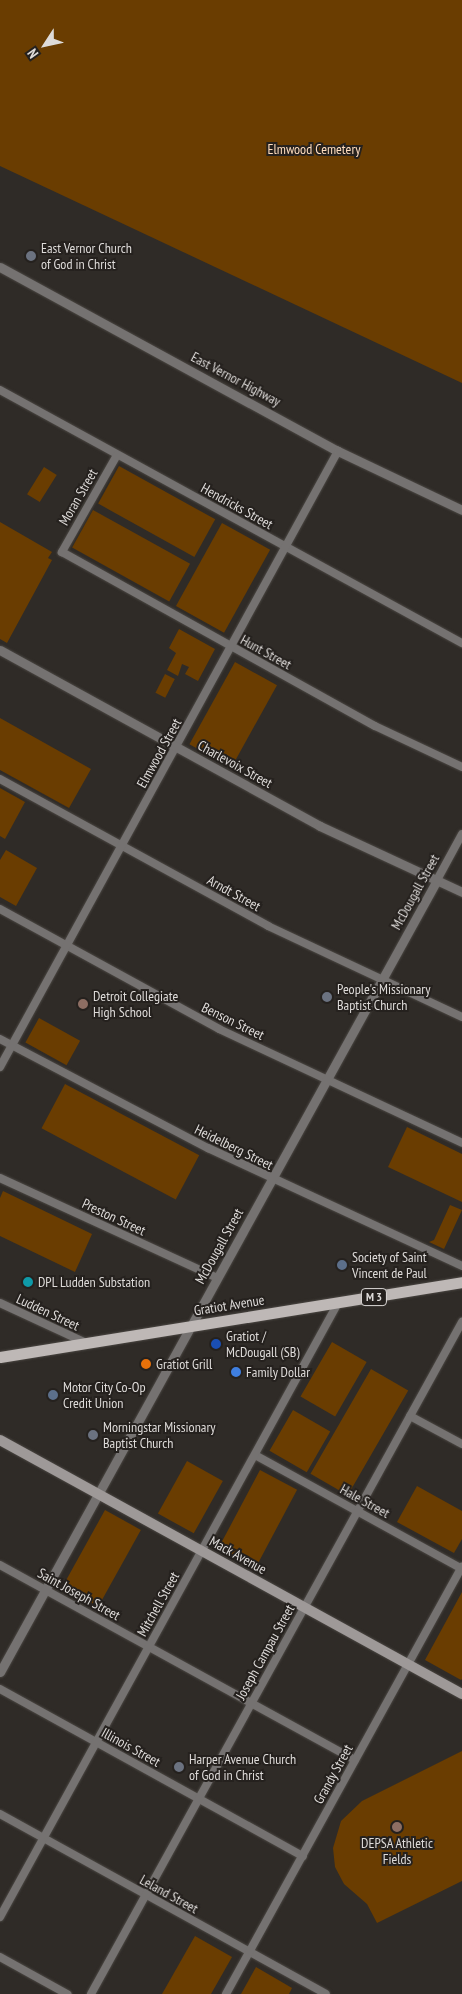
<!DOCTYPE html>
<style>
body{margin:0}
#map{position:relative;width:462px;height:1994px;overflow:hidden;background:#2f2b27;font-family:"PT Sans Narrow",sans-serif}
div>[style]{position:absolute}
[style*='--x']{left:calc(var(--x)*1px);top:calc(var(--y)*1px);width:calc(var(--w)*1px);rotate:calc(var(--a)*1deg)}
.green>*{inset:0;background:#6a3d01;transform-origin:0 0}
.roads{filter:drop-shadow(0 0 1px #4b4743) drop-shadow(0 0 1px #4b4743)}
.minor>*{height:8px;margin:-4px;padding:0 4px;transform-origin:4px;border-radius:4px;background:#757271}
.tertiary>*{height:9px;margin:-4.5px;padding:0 4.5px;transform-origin:4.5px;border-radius:4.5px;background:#757271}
.secondary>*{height:10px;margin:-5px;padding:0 5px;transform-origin:5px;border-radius:5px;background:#9e9998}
.primary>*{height:11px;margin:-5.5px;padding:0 5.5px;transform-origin:5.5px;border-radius:5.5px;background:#beb8b6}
.dots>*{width:14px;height:14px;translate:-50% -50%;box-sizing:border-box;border:2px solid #25211e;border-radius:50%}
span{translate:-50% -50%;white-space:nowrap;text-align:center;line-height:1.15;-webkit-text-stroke:4px #25211e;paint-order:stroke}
.shield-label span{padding:1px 4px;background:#25211e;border:1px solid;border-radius:4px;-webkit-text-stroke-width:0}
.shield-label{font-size:12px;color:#dedbd9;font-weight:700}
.park-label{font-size:14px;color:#ffddbe}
.poi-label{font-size:14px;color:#dedbd9}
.left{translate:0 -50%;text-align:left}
.street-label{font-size:14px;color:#dedbd9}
.north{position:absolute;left:20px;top:20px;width:50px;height:50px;-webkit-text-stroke:4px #25211e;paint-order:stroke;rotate:235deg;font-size:14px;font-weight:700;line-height:20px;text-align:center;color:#dedbd9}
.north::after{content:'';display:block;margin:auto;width:18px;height:22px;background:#dedbd9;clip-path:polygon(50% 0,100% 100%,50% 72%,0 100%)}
</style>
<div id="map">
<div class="green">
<i style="clip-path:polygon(0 0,462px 0,462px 383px,0 166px)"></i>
<i style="left:119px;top:466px;width:110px;height:43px;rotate:29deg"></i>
<i style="left:44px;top:467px;width:15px;height:32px;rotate:32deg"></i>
<i style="left:93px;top:510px;width:111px;height:43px;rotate:29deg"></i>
<i style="clip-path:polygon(0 522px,52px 552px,48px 558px,52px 560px,7px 643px,0 639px)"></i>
<i style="left:222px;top:523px;width:55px;height:95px;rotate:29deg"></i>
<i style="clip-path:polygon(179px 629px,215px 649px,198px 681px,185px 674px,189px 667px,182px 664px,178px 676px,167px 670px,176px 653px,169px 648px)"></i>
<i style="left:235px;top:662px;width:48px;height:94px;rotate:29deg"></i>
<i style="left:165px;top:674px;width:11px;height:21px;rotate:27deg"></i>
<i style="clip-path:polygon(0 718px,91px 769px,69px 808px,0 770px)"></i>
<i style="clip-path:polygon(0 788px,25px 802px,5px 839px,0 836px)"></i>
<i style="clip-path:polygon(6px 850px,37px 868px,16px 906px,0 897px,0 860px)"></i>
<i style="left:39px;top:1018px;width:47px;height:28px;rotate:29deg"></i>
<i style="left:65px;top:1084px;width:152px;height:50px;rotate:28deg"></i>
<i style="clip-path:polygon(407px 1127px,462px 1154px,462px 1202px,388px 1167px)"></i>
<i style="clip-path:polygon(3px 1191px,92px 1234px,75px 1272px,0 1236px,0 1198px)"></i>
<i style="clip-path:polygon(450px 1205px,462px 1210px,444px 1249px,429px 1242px,434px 1240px)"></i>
<i style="left:332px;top:1342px;width:40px;height:63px;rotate:30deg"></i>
<i style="left:371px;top:1369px;width:43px;height:121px;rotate:30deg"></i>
<i style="left:293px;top:1410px;width:43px;height:47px;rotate:30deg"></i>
<i style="left:187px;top:1461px;width:41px;height:60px;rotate:29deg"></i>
<i style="left:260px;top:1470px;width:42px;height:88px;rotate:28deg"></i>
<i style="clip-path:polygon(417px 1486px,462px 1511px,462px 1539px,454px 1553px,397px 1522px)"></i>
<i style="left:105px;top:1510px;width:41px;height:88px;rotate:29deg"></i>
<i style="clip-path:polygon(462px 1592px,462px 1679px,461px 1680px,425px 1660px)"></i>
<i style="clip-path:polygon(462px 1751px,462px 1881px,377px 1923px,367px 1904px,344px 1884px,335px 1867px,333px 1848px,341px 1821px,362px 1801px)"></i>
<i style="clip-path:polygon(195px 1936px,232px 1957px,211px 1994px,162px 1994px)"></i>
<i style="clip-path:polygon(256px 1967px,292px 1988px,289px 1994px,241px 1994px)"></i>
</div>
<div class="roads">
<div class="minor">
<i style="--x:0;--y:390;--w:527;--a:28.71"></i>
<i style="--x:117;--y:455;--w:112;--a:119.6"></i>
<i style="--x:62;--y:552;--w:358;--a:29.1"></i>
<i style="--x:375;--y:726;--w:96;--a:25.2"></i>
<i style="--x:0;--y:779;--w:306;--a:28.7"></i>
<i style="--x:268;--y:926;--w:214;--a:25.1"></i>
<i style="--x:437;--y:880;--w:52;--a:-61.5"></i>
<i style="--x:0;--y:909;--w:250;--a:28.7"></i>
<i style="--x:219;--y:1029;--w:268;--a:25.1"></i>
<i style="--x:0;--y:1039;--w:235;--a:27.7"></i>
<i style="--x:208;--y:1148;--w:280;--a:24.9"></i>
<i style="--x:0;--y:1067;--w:703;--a:-61.25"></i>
<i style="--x:0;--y:1178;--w:239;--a:24.7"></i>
<i style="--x:0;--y:1303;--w:93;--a:24.9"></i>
<i style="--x:410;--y:1416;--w:59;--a:28.3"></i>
<i style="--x:255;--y:1455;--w:236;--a:28.8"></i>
<i style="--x:0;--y:1565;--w:405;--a:28.8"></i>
<i style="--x:0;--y:1689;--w:346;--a:28.9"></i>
<i style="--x:0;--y:1814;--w:372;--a:28.9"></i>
<i style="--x:0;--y:1917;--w:701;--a:-61.17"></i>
<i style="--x:0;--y:1957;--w:77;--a:28.9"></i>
<i style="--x:91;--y:1994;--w:768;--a:-61.1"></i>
<i style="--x:226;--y:1994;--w:488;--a:-61.1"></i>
</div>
<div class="tertiary">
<i style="--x:0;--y:267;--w:385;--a:28.6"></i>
<i style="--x:338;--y:451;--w:137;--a:25.4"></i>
<i style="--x:0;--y:650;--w:365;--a:28.8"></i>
<i style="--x:320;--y:826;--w:157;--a:24.9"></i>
<i style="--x:0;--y:1672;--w:905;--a:-61.11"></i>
</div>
<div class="secondary">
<i style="--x:0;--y:1440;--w:527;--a:28.8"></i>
</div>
<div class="primary">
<i style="--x:0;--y:1357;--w:468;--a:-9.2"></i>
</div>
</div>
<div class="dots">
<i style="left:31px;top:256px;background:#6b7280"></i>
<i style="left:327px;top:997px;background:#6b7280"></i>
<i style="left:83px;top:1004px;background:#8d6e63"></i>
<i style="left:342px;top:1265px;background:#5c6f8a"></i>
<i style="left:28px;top:1282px;background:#0f9aa8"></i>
<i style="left:216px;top:1344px;background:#1a4fb4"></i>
<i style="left:146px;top:1364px;background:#e8710a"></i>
<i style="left:236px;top:1372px;background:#3f7fe0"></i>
<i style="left:53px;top:1395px;background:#5c6f8a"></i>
<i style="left:93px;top:1435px;background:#6b7280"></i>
<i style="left:179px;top:1767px;background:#6b7280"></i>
<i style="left:397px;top:1827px;background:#8d6e63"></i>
</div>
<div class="shield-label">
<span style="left:374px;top:1297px">M 3</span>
</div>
<div class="park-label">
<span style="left:314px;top:149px">Elmwood Cemetery</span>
</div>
<div class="poi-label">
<span class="left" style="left:41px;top:256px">East Vernor Church<br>of God in Christ</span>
<span class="left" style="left:337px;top:997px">People's Missionary<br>Baptist Church</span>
<span class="left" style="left:93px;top:1004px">Detroit Collegiate<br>High School</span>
<span class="left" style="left:352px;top:1265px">Society of Saint<br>Vincent de Paul</span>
<span class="left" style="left:38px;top:1282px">DPL Ludden Substation</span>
<span class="left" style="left:226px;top:1344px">Gratiot /<br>McDougall (SB)</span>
<span class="left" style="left:156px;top:1364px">Gratiot Grill</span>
<span class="left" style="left:246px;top:1372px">Family Dollar</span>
<span class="left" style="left:63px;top:1395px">Motor City Co-Op<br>Credit Union</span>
<span class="left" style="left:103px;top:1435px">Morningstar Missionary<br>Baptist Church</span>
<span class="left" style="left:189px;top:1767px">Harper Avenue Church<br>of God in Christ</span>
<span style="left:397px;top:1851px">DEPSA Athletic<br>Fields</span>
</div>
<div class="street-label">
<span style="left:236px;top:379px;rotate:28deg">East Vernor Highway</span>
<span style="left:78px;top:497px;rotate:-60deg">Moran Street</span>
<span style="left:237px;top:506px;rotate:29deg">Hendricks Street</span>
<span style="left:266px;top:652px;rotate:29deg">Hunt Street</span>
<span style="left:159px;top:753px;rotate:-61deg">Elmwood Street</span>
<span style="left:235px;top:764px;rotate:29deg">Charlevoix Street</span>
<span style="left:415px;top:892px;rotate:-61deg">McDougall Street</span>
<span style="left:234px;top:893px;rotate:29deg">Arndt Street</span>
<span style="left:233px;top:1021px;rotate:26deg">Benson Street</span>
<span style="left:234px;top:1147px;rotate:26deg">Heidelberg Street</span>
<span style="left:114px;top:1217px;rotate:25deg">Preston Street</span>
<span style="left:219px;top:1246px;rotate:-61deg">McDougall Street</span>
<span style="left:229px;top:1305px;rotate:-9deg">Gratiot Avenue</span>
<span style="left:48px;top:1312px;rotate:25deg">Ludden Street</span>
<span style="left:365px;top:1501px;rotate:29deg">Hale Street</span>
<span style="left:238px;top:1555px;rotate:29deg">Mack Avenue</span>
<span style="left:79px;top:1594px;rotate:29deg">Saint Joseph Street</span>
<span style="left:158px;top:1604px;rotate:-61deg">Mitchell Street</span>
<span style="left:265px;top:1652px;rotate:-61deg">Joseph Campau Street</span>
<span style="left:131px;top:1747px;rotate:29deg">Illinois Street</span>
<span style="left:333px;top:1774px;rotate:-61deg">Grandy Street</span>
<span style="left:169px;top:1894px;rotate:29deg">Leland Street</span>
</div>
<div class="north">N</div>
</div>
